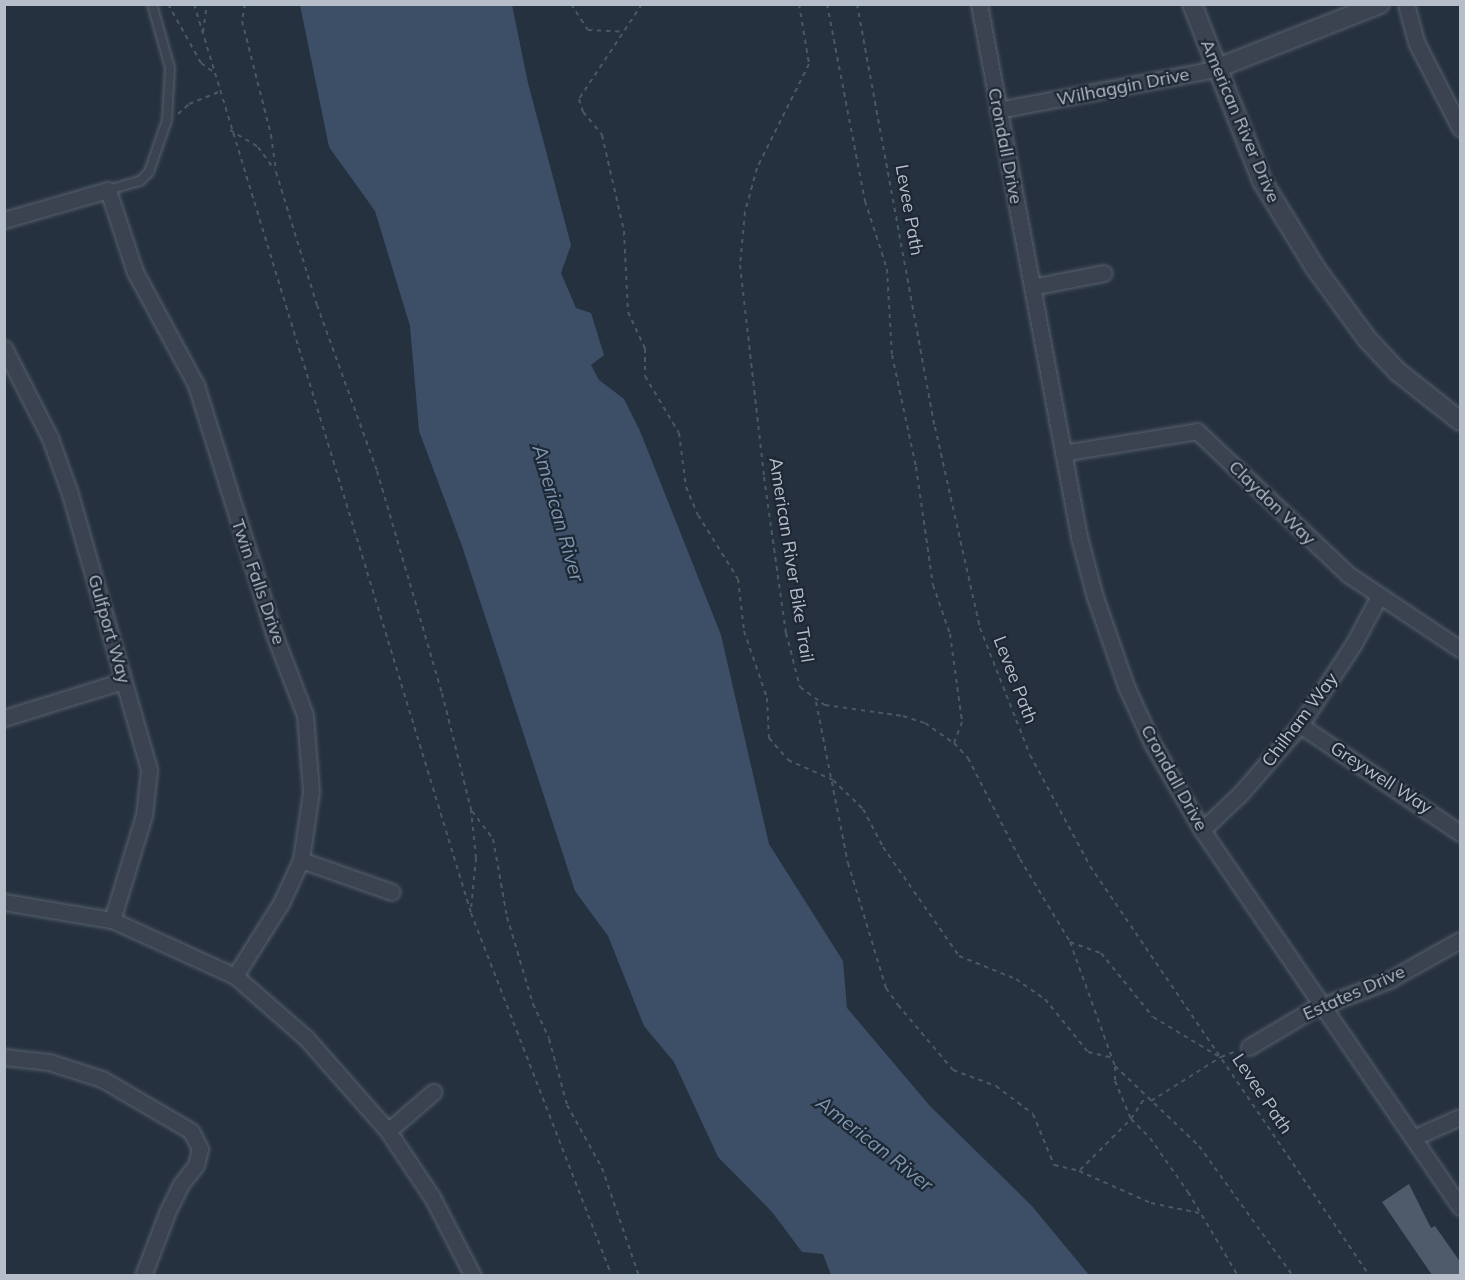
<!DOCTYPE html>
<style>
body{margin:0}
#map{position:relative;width:1465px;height:1280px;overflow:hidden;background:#26313f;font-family:Mulish,sans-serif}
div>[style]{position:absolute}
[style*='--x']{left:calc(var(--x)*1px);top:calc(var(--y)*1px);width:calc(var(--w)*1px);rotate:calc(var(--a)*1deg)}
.water>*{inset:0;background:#3c4f67}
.building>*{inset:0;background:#4f5a6a}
.path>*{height:2px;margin-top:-1px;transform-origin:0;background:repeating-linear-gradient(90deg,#465b5d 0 4.5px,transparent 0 9px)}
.roads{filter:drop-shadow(0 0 2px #57616c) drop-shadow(0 0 2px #57616c)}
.service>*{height:8px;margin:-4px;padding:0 4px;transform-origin:4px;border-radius:4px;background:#3a434f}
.minor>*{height:15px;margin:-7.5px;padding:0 7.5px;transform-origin:7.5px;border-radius:7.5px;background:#3a434f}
.tertiary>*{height:18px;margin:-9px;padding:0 9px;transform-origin:9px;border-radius:9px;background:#3a434f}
span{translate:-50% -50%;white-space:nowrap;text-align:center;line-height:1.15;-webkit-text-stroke:4.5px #1e2834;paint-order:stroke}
.street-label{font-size:18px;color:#b6bec9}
.water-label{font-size:20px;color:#7e95b0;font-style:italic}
.frame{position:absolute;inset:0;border:6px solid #b6bec9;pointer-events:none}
</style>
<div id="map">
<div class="water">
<i style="clip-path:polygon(300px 5px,512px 5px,528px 83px,571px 245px,561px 273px,576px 308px,591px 313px,604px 355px,591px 365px,599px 380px,624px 399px,640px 431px,721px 635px,769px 844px,843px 961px,847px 1008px,930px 1106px,1032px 1206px,1089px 1275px,831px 1275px,823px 1254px,802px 1252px,772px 1212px,718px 1157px,674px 1062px,644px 1026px,608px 936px,575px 891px,462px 546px,419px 431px,410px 326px,375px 211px,329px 147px)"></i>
</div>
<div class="building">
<i style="clip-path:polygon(1409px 1184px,1431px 1228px,1435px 1226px,1461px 1263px,1461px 1275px,1432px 1275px,1382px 1202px)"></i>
</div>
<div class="path">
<i style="--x:168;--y:4;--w:68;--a:60.8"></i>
<i style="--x:201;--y:63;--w:14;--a:36"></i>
<i style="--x:194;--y:4;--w:950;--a:73.05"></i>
<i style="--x:471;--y:913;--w:389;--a:68.8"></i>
<i style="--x:245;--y:4;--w:17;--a:100"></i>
<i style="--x:242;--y:21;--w:118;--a:75.7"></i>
<i style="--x:271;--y:135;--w:37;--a:82"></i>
<i style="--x:276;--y:172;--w:139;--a:72.9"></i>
<i style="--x:317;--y:305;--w:177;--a:70.1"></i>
<i style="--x:377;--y:471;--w:231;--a:73.7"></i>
<i style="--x:442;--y:693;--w:120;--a:76"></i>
<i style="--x:471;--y:809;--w:49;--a:84.2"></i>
<i style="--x:476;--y:858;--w:51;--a:95.6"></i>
<i style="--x:571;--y:4;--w:31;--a:57"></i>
<i style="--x:588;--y:30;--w:35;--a:3"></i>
<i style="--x:642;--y:4;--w:114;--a:123.6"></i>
<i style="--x:579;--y:99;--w:14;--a:73"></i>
<i style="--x:583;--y:112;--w:30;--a:50"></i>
<i style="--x:602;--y:135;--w:98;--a:77.1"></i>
<i style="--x:624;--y:231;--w:81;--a:87.2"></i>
<i style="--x:628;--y:312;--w:40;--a:65"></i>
<i style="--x:645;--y:348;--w:28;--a:90"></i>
<i style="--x:645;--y:376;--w:66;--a:59.2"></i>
<i style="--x:679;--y:433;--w:54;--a:82.6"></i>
<i style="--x:686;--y:487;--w:30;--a:67"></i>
<i style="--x:698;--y:515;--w:75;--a:58"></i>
<i style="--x:738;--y:579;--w:52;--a:83.4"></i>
<i style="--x:744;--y:631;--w:71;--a:71.1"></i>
<i style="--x:767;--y:698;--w:40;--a:87.1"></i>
<i style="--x:769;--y:738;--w:29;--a:49"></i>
<i style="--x:788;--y:760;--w:49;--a:24"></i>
<i style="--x:833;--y:780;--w:42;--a:44"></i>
<i style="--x:863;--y:809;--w:43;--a:62.2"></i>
<i style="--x:883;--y:847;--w:133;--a:55.1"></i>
<i style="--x:959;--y:956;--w:61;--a:22"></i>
<i style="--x:1016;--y:979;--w:35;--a:35"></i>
<i style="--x:1045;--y:999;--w:68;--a:50.9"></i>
<i style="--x:1088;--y:1052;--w:23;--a:13"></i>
<i style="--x:799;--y:4;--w:61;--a:80.5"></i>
<i style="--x:809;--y:64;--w:116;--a:116.6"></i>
<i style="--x:757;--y:168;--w:46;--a:105.3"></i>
<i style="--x:745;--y:212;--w:53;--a:95.4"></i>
<i style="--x:740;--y:265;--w:213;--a:83.5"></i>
<i style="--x:764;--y:477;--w:158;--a:82"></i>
<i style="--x:786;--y:633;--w:56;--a:75.5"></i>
<i style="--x:800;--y:687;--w:31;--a:36"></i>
<i style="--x:825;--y:705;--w:79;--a:8"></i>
<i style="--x:903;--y:716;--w:23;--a:18"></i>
<i style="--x:925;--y:723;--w:35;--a:35"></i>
<i style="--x:954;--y:743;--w:21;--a:47"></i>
<i style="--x:968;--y:758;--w:114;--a:62.8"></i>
<i style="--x:1020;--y:859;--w:97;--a:58.9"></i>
<i style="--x:1070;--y:942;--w:132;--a:70.1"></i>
<i style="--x:1115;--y:1066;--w:116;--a:43.6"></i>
<i style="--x:1199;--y:1146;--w:160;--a:54.1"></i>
<i style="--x:827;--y:4;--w:201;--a:79.1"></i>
<i style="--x:865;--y:201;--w:71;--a:72.1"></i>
<i style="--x:887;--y:269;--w:86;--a:86.7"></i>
<i style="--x:892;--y:355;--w:115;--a:77.9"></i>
<i style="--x:916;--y:467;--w:119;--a:81.8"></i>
<i style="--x:933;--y:585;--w:52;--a:70.9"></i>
<i style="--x:950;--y:634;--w:89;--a:82.2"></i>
<i style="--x:962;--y:722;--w:22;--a:111"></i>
<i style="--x:857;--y:4;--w:430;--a:79.6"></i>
<i style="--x:935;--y:427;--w:206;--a:77.4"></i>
<i style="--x:980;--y:628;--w:136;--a:68.5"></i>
<i style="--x:1030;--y:755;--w:126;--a:61.6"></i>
<i style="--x:1090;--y:866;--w:496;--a:55.7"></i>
<i style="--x:203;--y:32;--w:28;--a:-82"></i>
<i style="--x:178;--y:114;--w:15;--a:-42"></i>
<i style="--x:189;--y:104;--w:32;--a:-22"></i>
<i style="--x:230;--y:130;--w:33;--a:31"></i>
<i style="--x:258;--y:147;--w:27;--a:54"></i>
<i style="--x:816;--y:702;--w:164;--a:78.8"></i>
<i style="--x:848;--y:863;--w:131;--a:73.1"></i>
<i style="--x:886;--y:988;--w:21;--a:55"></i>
<i style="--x:898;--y:1005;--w:85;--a:49.8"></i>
<i style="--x:953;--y:1070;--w:46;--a:20.4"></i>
<i style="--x:996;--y:1086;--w:46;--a:37.1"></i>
<i style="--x:1033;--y:1114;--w:55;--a:67.6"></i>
<i style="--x:1054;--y:1165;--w:26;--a:13"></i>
<i style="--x:1079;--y:1171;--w:79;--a:24"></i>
<i style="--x:1151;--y:1203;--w:49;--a:11.8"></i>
<i style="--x:472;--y:811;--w:35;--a:53"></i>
<i style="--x:493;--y:839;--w:79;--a:79.8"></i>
<i style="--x:507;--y:917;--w:91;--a:73.4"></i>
<i style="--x:533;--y:1004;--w:38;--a:65"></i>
<i style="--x:549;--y:1039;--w:68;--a:74.7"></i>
<i style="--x:567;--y:1105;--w:72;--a:60.9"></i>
<i style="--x:602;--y:1168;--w:114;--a:71.1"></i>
<i style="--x:1070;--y:942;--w:33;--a:20"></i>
<i style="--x:1101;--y:953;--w:82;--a:50.9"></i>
<i style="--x:1153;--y:1017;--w:76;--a:31"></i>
<i style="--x:1115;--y:1067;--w:14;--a:90"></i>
<i style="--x:1115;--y:1081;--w:41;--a:67.2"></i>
<i style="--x:1131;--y:1119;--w:27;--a:45"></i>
<i style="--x:1150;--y:1138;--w:66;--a:54.9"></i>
<i style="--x:1188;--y:1192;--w:98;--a:59.2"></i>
<i style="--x:1151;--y:1101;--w:83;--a:-32.2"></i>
<i style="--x:1221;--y:1057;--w:17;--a:-21"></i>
<i style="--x:1080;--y:1170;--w:72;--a:-45"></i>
<i style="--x:1131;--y:1119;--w:27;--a:-57"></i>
</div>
<div class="roads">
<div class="service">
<i style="--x:108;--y:190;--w:33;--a:-16"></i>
<i style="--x:140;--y:181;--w:13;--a:-45"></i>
<i style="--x:149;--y:172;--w:55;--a:-70.9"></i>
<i style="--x:167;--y:120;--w:52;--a:-86.7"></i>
<i style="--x:170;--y:68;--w:66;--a:-105.7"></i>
</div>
<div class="minor">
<i style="--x:979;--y:4;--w:542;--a:79.37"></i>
<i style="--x:1079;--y:537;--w:62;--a:75.1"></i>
<i style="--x:1095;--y:597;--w:94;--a:70.8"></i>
<i style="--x:1126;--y:686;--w:63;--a:65.5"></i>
<i style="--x:1152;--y:743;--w:100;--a:60.1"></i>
<i style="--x:1202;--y:830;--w:457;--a:55.6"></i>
<i style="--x:1406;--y:4;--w:39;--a:75"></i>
<i style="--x:1416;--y:42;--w:97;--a:62.9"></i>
<i style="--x:998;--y:110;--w:221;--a:-10.7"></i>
<i style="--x:4;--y:220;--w:108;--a:-16.1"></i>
<i style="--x:108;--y:190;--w:86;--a:71.8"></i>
<i style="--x:135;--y:272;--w:128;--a:61.6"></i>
<i style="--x:196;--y:385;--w:261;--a:72.6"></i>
<i style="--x:274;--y:634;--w:87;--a:69.1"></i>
<i style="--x:305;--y:715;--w:77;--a:85.5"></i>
<i style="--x:311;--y:792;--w:69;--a:98.4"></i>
<i style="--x:301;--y:860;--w:47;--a:114.9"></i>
<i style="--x:281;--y:903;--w:86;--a:122.2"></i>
<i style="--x:1032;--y:287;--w:73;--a:-11"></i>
<i style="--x:4;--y:348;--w:101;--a:62.9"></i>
<i style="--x:50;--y:438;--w:59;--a:70.3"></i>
<i style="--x:70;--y:494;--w:287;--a:74"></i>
<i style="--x:149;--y:770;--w:45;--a:96.3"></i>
<i style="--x:144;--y:815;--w:110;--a:106.9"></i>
<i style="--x:1063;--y:453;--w:136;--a:-9.3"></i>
<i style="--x:1197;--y:431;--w:209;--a:43.5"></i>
<i style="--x:1349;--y:575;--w:133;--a:33.7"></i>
<i style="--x:4;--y:718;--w:125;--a:-17.3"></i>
<i style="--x:1300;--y:725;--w:193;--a:34"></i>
<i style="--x:1202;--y:830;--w:54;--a:-43.5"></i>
<i style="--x:1241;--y:793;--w:90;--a:-49.1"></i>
<i style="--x:1300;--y:725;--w:96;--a:-56.5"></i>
<i style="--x:1353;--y:645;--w:55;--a:-62"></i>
<i style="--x:301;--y:860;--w:96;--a:19.4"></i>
<i style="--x:4;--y:902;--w:109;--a:9.5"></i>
<i style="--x:112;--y:920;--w:135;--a:24.5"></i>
<i style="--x:235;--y:976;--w:94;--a:41.1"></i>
<i style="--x:306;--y:1038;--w:124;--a:48.6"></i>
<i style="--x:388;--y:1131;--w:79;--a:56.3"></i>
<i style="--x:432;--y:1197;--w:89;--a:62.6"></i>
<i style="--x:1249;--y:1047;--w:72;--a:-30.8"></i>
<i style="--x:1311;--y:1010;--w:84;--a:-21"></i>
<i style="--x:1389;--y:980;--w:81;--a:-29.4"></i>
<i style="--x:4;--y:1057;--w:45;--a:6.3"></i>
<i style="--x:49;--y:1062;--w:56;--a:17.8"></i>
<i style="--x:102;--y:1079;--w:103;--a:30.3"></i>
<i style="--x:191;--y:1131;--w:20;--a:63"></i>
<i style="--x:200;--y:1149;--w:16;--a:104"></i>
<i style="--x:196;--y:1165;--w:24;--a:128"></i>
<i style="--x:181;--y:1184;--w:32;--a:116"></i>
<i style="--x:167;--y:1213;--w:67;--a:110.9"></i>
<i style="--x:388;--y:1131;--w:60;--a:-40.9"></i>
<i style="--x:1413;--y:1138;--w:51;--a:-24.1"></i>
</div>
<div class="tertiary">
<i style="--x:1192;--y:4;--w:190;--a:68.4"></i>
<i style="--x:1262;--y:181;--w:103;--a:58.5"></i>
<i style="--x:1316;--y:269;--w:87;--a:53.9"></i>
<i style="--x:1367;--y:339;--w:45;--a:46.8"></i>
<i style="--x:1398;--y:372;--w:79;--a:38.3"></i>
<i style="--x:1215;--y:69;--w:177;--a:-21.5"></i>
</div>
</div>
<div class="street-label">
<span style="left:1123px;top:87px;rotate:-11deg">Wilhaggin Drive</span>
<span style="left:1240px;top:121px;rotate:67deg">American River Drive</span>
<span style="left:1005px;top:146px;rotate:79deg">Crondall Drive</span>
<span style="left:909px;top:210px;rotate:80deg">Levee Path</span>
<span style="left:1272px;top:503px;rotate:44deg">Claydon Way</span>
<span style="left:791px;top:560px;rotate:81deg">American River Bike Trail</span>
<span style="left:258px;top:582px;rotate:71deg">Twin Falls Drive</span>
<span style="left:109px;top:629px;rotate:74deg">Gulfport Way</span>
<span style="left:1015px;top:680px;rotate:69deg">Levee Path</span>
<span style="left:1300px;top:720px;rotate:-53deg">Chilham Way</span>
<span style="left:1174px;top:778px;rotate:61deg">Crondall Drive</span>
<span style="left:1381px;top:778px;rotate:33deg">Greywell Way</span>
<span style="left:1354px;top:993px;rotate:-24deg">Estates Drive</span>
<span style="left:1262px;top:1094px;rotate:56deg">Levee Path</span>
</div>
<div class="water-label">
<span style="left:559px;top:513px;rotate:74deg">American River</span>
<span style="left:875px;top:1143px;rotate:38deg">American River</span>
</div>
<div class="frame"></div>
</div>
